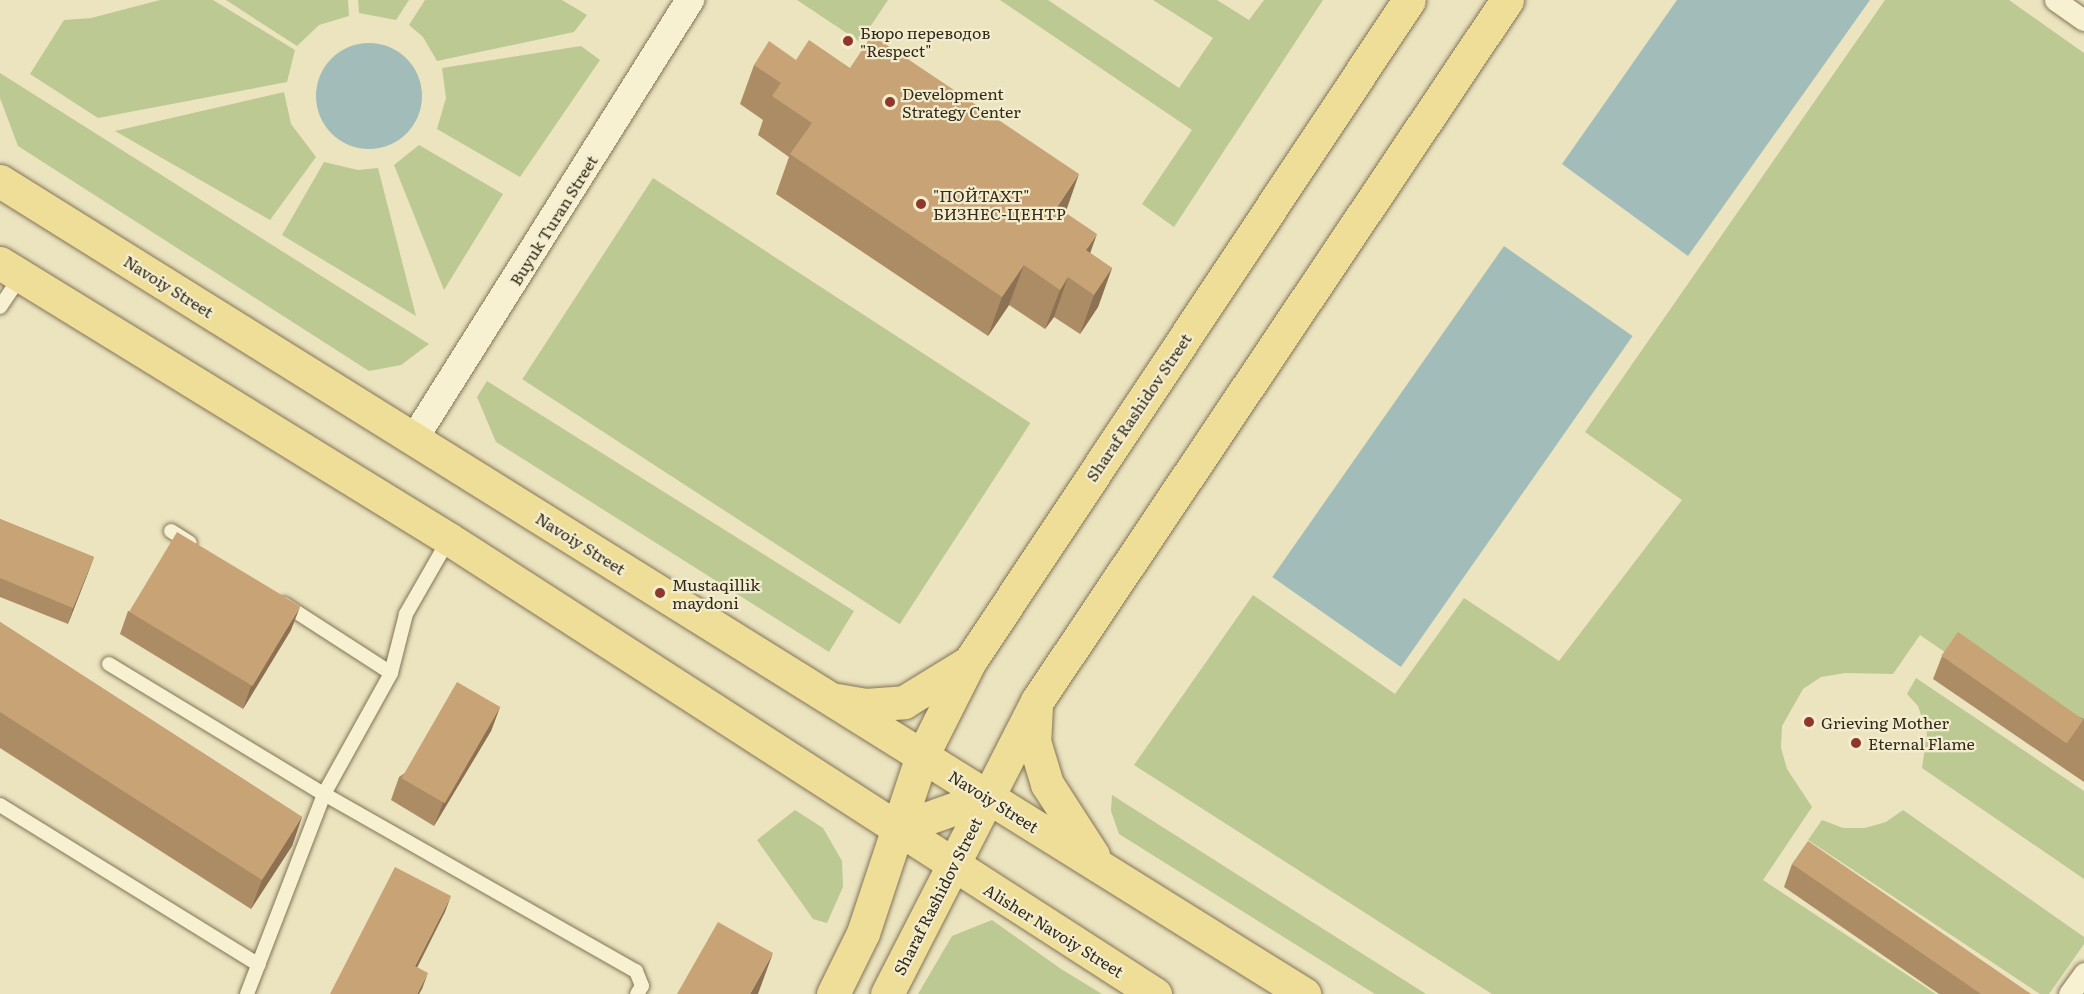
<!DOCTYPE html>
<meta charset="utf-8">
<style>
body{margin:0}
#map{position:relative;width:2084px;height:994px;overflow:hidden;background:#ebe4bf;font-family:Literata,serif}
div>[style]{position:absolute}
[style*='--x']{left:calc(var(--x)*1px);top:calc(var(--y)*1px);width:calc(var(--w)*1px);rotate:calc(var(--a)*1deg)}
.green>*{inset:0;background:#bcc993;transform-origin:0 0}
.water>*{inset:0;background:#a2bdb9;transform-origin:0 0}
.round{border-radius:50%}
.roads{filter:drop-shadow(0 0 2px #837458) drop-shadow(0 0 2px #837458)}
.service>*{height:14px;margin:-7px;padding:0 7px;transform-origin:7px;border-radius:7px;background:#f7f0d1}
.pedestrian>*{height:21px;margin:-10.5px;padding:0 10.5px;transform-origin:10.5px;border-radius:10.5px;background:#f7f0d1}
.minor>*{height:28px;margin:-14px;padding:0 14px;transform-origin:14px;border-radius:14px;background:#f7f0d1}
.primary>*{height:33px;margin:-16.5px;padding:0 16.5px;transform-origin:16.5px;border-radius:16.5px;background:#eede97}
.wall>*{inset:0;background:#ac8c65}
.shaded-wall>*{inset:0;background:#8c7253}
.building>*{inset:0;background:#c8a376;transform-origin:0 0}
.dots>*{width:16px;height:16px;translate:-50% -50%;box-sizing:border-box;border:3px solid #f3edce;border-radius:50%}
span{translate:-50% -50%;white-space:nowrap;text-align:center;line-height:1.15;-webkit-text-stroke:4.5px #f3edce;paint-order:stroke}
.poi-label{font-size:16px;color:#332a1c}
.left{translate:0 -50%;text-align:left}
.street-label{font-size:16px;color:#332a1c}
</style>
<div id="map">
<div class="green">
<i style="clip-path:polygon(160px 0,213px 0,295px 50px,287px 82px,98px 118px,30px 74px,64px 20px,91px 18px)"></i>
<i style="clip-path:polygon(226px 0,348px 0,349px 16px,319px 25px,297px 46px)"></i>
<i style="clip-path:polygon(358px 0,409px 0,396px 20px,359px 13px)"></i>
<i style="clip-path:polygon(425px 0,562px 0,587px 15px,574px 32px,437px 61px,423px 37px,409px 25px)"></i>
<i style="clip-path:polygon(797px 0,888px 0,860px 42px)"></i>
<i style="clip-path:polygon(1000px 0,1048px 0,1179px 88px,1213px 38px,1153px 0,1217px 0,1249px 20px,1264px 0,1323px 0,1174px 227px,1142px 204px,1192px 130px)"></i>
<i style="clip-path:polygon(1885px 0,2009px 0,2084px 53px,2084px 748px,1920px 635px,1893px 674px,1845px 673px,1821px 677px,1803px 689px,1782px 726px,1781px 748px,1787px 769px,1812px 807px,1763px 880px,1936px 994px,1492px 994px,1134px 765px,1253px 595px,1395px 694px,1464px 598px,1559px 661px,1682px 500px,1585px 432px)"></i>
<i style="clip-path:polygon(581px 46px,600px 60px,520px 177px,437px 129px,446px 98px,442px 68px)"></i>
<i style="clip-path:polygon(0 73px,429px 344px,401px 365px,369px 371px,18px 146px,0 98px)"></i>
<i style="clip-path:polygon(284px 92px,291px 124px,316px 157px,270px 220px,115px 131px)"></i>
<i style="clip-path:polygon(419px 145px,503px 194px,444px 290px,394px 165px)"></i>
<i style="clip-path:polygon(324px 162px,358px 170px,378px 168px,416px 316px,282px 235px)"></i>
<i style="left:653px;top:178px;width:450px;height:240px;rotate:33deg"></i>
<i style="clip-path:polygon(487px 381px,854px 611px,829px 652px,496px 442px,477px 397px)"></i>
<i style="clip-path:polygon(1916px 678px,2084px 791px,2084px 879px,1922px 768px,1927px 733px,1918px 706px,1907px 694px)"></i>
<i style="clip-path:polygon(1112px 795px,1426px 994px,1375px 994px,1119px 834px,1111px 811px)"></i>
<i style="clip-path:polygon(795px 810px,823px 828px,842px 861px,843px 887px,827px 923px,813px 919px,757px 840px)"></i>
<i style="clip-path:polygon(1903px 810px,2084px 937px,2084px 944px,2049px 994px,2040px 994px,1808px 840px,1822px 820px,1843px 828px,1865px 828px,1886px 822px)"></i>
<i style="clip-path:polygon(992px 920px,1061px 969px,1102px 994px,918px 994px,952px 936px)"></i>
</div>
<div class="water">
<i style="clip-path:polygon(1677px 0,1870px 0,1688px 256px,1562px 164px)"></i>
<i class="round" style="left:316px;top:43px;width:106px;height:106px"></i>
<i style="left:1504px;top:246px;width:157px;height:404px;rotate:35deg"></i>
</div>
<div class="roads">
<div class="service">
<i style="--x:0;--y:307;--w:37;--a:-56"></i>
<i style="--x:171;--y:531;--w:22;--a:32"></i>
<i style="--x:284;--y:604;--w:127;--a:32.8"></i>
<i style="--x:109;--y:664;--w:251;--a:31.2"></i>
<i style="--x:324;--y:794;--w:359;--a:29.6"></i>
<i style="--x:636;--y:971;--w:16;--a:68"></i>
<i style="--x:642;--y:986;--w:9;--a:122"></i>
<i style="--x:0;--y:805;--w:304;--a:31.7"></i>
<i style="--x:247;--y:994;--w:214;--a:-68.9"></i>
<i style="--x:324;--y:794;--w:138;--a:-61"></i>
<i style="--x:391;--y:673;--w:61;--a:-75.7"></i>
<i style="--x:406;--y:614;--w:86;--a:-60.2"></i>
</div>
<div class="pedestrian">
<i style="--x:2055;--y:0;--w:35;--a:35"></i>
<i style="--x:2069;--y:994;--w:26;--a:-54"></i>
</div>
<div class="minor">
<i style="--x:414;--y:439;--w:519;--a:-57.84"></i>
</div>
<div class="primary">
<i style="--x:0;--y:181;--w:1537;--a:31.94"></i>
<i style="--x:0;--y:263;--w:527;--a:31.58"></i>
<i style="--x:449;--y:539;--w:840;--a:32.8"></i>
<i style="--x:837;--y:700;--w:28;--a:10"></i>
<i style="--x:865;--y:705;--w:39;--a:-4"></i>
<i style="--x:904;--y:702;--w:73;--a:-31.5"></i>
<i style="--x:1036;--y:706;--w:35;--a:93"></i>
<i style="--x:1034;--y:741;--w:45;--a:73.2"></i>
<i style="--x:1047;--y:784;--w:85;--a:57.1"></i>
<i style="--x:897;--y:829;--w:96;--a:-19.6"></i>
<i style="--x:833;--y:994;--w:68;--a:-63.8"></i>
<i style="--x:863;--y:933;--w:187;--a:-71.6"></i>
<i style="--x:922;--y:756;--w:106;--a:-63.2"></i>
<i style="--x:970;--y:661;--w:793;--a:-56.41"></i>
<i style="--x:887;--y:994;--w:329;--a:-62.9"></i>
<i style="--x:1037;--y:701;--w:844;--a:-56.16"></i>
</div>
</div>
<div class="wall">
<i style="clip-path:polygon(796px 60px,1065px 213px,1090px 253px,1112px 268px,1098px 307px,1080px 334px,1054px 317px,1045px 329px,1009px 305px,988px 336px,776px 194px,789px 157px,758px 135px,763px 120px,740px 104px,754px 65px)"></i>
<i style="clip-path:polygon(0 519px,94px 557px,68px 624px,0 597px)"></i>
<i style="clip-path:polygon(128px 611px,291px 630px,243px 709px,120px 634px)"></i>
<i style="clip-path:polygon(0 622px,302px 817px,292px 846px,251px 909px,0 748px)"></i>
<i style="clip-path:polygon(1942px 656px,2084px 719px,2084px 782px,1933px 679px)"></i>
<i style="clip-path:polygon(500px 707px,491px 731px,434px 826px,391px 800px,399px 777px)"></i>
<i style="clip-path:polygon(1792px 864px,2031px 994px,1939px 994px,1784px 887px)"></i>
</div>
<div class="shaded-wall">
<i style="clip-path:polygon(1079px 174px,1065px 214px,1057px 207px)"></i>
<i style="clip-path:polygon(1097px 234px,1083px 273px,1086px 250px)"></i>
<i style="clip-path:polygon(1024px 265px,1009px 305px,988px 336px,1002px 297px)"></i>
<i style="clip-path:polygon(1112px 268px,1098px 307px,1080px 334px,1094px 295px)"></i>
<i style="clip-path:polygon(1068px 277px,1054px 317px,1045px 329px,1060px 290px)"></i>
<i style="clip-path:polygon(94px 557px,88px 573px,68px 624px,73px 608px)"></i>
<i style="clip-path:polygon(300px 607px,291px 630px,243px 709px,251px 686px)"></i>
<i style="clip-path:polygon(500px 707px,491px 731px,434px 826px,443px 803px)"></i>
<i style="clip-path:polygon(302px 817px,292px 846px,251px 909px,262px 880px)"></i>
<i style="clip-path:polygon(451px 896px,445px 912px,410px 982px,415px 966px)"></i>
<i style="clip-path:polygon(773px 953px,758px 994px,750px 994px)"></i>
<i style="clip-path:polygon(428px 973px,422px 989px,419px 994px,417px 994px)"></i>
</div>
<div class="building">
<i style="clip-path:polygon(872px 35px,1079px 174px,1057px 207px,1097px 234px,1086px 250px,1112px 268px,1094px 295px,1068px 277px,1060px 290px,1024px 265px,1002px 297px,790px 154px,812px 123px,772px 96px,781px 83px,754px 65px,769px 41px,796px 60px,809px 40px,850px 68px)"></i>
<i style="clip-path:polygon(0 519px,94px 557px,73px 608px,0 578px)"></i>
<i style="left:177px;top:532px;width:144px;height:93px;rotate:31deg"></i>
<i style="clip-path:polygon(0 622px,302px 817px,262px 880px,0 712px)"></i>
<i style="left:1958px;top:632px;width:153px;height:29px;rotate:35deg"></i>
<i style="left:457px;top:682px;width:50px;height:111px;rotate:30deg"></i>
<i style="clip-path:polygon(1808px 841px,2031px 994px,1981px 994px,1792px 864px)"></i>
<i style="clip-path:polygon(395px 867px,451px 896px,415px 966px,428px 973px,417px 994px,330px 994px)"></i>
<i style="clip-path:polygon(718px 922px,773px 953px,750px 994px,677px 994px)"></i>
</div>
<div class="dots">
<i style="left:848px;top:41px;background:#8f372b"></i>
<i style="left:890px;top:102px;background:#8f372b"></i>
<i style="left:921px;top:204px;background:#8f372b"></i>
<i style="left:660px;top:593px;background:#8f372b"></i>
<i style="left:1809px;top:722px;background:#8f372b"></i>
<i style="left:1856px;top:743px;background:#8f372b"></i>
</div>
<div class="poi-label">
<span class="left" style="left:860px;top:41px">Бюро переводов<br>"Respect"</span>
<span class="left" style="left:902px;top:102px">Development<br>Strategy Center</span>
<span class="left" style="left:933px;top:204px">"ПОЙТАХТ"<br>БИЗНЕС-ЦЕНТР</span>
<span class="left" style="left:672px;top:593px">Mustaqillik<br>maydoni</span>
<span class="left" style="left:1821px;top:722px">Grieving Mother</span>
<span class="left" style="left:1868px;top:743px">Eternal Flame</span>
</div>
<div class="street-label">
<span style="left:553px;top:220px;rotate:-58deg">Buyuk Turan Street</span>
<span style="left:169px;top:286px;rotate:32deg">Navoiy Street</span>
<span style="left:1138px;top:407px;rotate:-56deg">Sharaf Rashidov Street</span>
<span style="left:581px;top:543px;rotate:32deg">Navoiy Street</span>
<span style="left:994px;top:801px;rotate:32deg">Navoiy Street</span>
<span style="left:937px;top:896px;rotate:-63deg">Sharaf Rashidov Street</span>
<span style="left:1054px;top:930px;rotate:32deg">Alisher Navoiy Street</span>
</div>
</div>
